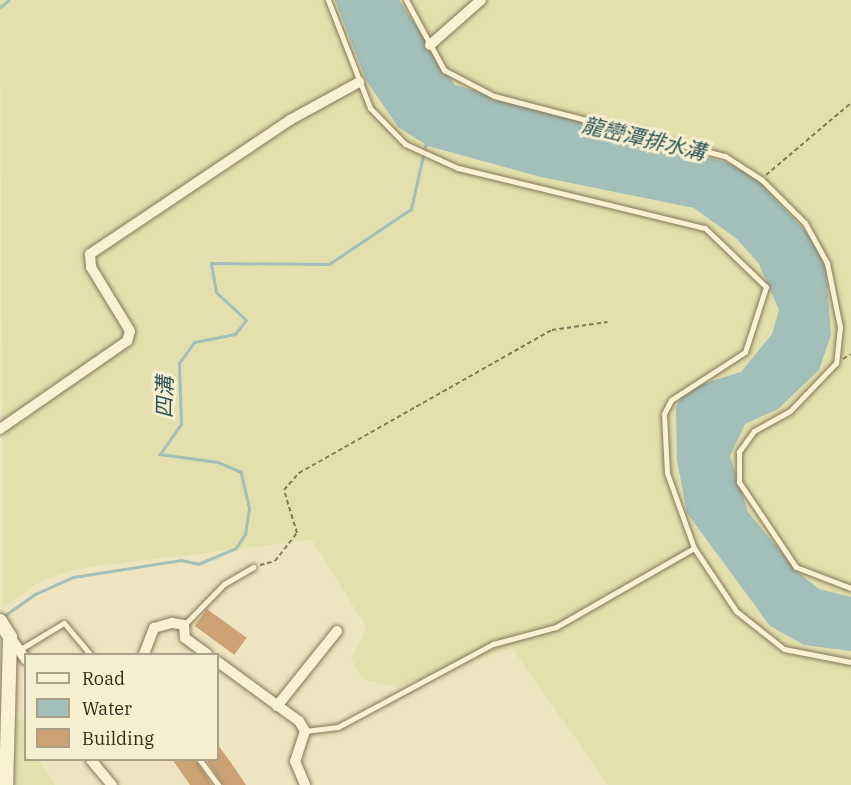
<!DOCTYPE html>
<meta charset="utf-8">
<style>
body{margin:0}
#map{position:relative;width:851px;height:785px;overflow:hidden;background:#eee4bf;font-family:"IBM Plex Serif","Noto Sans TC",serif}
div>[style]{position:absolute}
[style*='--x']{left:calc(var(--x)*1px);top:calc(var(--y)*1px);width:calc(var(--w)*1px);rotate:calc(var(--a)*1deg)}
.farmland>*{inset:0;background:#e3e0ad}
.water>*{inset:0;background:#a2bfba}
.stream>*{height:3px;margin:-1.5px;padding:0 1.5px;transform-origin:1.5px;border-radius:1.5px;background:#a2bfba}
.building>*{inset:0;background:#cca275;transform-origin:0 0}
.path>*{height:2px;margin-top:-1px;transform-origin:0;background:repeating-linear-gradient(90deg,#867558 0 4.5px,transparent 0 7.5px)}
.roads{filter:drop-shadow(0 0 2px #867558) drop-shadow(0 0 2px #867558)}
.service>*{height:5px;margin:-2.5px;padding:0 2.5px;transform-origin:2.5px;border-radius:2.5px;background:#f9f1d2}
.minor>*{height:10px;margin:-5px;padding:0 5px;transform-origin:5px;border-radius:5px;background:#f9f1d2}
.tertiary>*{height:14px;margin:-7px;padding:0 7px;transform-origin:7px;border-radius:7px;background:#f9f1d2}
span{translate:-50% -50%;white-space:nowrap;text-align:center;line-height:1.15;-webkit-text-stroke:6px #f5eecf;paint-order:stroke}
.water-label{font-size:21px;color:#2b5456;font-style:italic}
.legend{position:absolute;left:24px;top:653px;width:195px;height:108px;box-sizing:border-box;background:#f5eecf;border:2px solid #a9a087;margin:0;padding:8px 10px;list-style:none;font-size:18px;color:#362b1c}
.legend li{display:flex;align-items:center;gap:12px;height:30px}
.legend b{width:30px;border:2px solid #a9a087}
</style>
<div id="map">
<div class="farmland">
<i style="clip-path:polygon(0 0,851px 0,851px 785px,608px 785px,512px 648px,396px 687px,362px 679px,351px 658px,367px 628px,312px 540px,80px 568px,44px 579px,3px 607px)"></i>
<i style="clip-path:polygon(24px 719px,26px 760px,39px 760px,55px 785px,16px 785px,17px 721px)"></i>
</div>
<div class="water">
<i style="clip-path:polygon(335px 0,399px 0,455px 85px,731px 164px,755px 177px,816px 243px,826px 271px,831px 335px,819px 370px,778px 409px,745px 424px,730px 456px,748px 512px,799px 573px,819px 589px,851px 597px,851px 651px,804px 645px,770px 626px,687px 513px,677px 460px,676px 408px,683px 390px,741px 372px,772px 334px,779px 310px,759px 264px,737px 239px,694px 208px,541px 177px,428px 146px,398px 127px,366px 80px)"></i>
</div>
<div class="stream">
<i style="--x:0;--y:7;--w:11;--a:-38"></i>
<i style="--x:1;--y:618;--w:42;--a:-35.2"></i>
<i style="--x:35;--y:594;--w:42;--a:-24.1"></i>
<i style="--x:73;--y:577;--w:109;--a:-8.9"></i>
<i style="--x:181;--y:560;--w:17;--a:13"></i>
<i style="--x:198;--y:564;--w:41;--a:-22.8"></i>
<i style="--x:236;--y:548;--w:17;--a:-57"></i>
<i style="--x:245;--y:534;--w:26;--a:-81"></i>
<i style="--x:249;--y:508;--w:37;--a:-103"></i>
<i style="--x:241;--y:472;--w:25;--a:-157"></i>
<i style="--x:218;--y:462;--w:59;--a:-172.1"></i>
<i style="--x:160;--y:454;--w:37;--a:-55"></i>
<i style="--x:181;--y:424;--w:61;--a:-91.9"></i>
<i style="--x:179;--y:363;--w:26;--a:-54"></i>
<i style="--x:194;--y:342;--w:42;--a:-11"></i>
<i style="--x:235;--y:334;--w:18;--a:-52"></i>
<i style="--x:246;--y:320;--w:41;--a:-137"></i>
<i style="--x:216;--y:292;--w:29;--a:-100"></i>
<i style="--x:211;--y:263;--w:118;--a:0.5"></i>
<i style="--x:329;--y:264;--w:99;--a:-33.9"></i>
<i style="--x:411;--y:209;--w:69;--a:-77.4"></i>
</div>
<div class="building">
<i style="left:207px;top:609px;width:49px;height:21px;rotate:36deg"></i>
<i style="clip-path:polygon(218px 745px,234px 767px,246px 785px,223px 785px,206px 759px,218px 759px)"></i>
<i style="clip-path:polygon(172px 759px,195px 759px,212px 785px,190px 785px)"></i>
</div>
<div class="path">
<i style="--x:766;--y:175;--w:111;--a:-40.3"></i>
<i style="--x:843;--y:359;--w:9;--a:-32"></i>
<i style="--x:260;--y:565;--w:16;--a:-15"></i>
<i style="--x:275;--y:561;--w:36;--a:-52"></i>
<i style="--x:297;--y:533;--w:45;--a:-106.8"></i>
<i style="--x:284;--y:490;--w:23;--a:-49"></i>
<i style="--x:299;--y:473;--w:291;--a:-29.5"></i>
<i style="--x:552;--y:330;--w:56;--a:-8.3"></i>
</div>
<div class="roads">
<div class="service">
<i style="--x:328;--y:0;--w:116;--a:68.7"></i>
<i style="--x:370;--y:108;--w:50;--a:45.8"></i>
<i style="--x:405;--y:144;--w:58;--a:24.4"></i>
<i style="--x:458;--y:168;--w:254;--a:13.7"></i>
<i style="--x:705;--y:228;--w:85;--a:44"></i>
<i style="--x:766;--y:287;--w:68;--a:107.9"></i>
<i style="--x:745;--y:352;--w:88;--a:147"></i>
<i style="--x:671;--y:400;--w:16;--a:117"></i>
<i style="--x:664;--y:414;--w:59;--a:87.1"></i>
<i style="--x:667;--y:473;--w:80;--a:70.2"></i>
<i style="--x:694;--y:548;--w:76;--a:56.3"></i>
<i style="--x:736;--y:611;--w:61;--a:38.4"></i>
<i style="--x:784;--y:649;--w:68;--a:11"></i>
<i style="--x:406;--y:0;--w:80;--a:61.5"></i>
<i style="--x:444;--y:70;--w:56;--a:27.5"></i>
<i style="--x:494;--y:96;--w:239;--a:14.6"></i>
<i style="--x:725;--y:156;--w:44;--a:33"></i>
<i style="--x:762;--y:180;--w:61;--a:45"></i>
<i style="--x:805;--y:223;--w:46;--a:61.2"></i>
<i style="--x:827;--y:263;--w:65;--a:78.5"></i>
<i style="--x:840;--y:327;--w:36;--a:96"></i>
<i style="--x:836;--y:363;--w:66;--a:133.8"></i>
<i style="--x:790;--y:411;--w:41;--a:150.9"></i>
<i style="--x:754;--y:431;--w:26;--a:126"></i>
<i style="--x:739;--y:452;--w:30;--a:90"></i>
<i style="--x:739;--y:482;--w:102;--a:56.2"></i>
<i style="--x:796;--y:567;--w:59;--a:20.9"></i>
<i style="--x:184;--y:625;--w:57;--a:-45.7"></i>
<i style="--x:224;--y:584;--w:34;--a:-30"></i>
<i style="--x:19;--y:650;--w:52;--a:-31"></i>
<i style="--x:64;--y:623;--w:40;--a:50"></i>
<i style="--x:305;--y:731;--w:33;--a:-7"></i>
<i style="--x:338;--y:727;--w:176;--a:-28.2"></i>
<i style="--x:493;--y:644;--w:65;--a:-15.1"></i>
<i style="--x:556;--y:627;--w:159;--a:-29.8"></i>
<i style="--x:200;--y:760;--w:31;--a:54"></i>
</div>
<div class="minor">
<i style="--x:430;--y:45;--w:68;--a:-41.4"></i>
<i style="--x:0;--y:429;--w:155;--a:-34.7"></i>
<i style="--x:127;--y:341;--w:10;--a:-73"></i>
<i style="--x:130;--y:331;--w:75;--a:-121.4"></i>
<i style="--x:91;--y:267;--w:13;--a:-94"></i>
<i style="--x:90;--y:254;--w:241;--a:-33.8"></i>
<i style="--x:290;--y:120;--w:79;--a:-28.8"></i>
<i style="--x:10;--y:637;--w:28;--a:55"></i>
<i style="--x:144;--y:654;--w:28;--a:-69"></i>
<i style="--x:154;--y:628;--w:19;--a:-16"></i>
<i style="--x:172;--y:623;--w:12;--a:9"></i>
<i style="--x:184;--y:625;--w:13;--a:86"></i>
<i style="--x:185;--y:638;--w:27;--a:36"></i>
<i style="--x:218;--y:662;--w:100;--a:36.1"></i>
<i style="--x:299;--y:721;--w:12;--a:59"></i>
<i style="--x:305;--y:731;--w:32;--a:108"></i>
<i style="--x:295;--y:761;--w:26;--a:67"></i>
<i style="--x:277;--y:706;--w:96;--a:-51.3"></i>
<i style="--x:91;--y:760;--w:33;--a:50"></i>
</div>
<div class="tertiary">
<i style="--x:0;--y:621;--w:19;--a:58"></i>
<i style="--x:10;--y:637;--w:148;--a:91.5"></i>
</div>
</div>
<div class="water-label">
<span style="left:644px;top:138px;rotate:13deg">龍巒潭排水溝</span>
<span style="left:164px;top:397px;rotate:-89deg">四溝</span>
</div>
<ul class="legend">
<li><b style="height:8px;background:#f9f1d2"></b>Road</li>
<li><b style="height:16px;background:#a2bfba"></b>Water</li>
<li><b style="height:16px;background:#cca275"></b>Building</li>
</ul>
</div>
